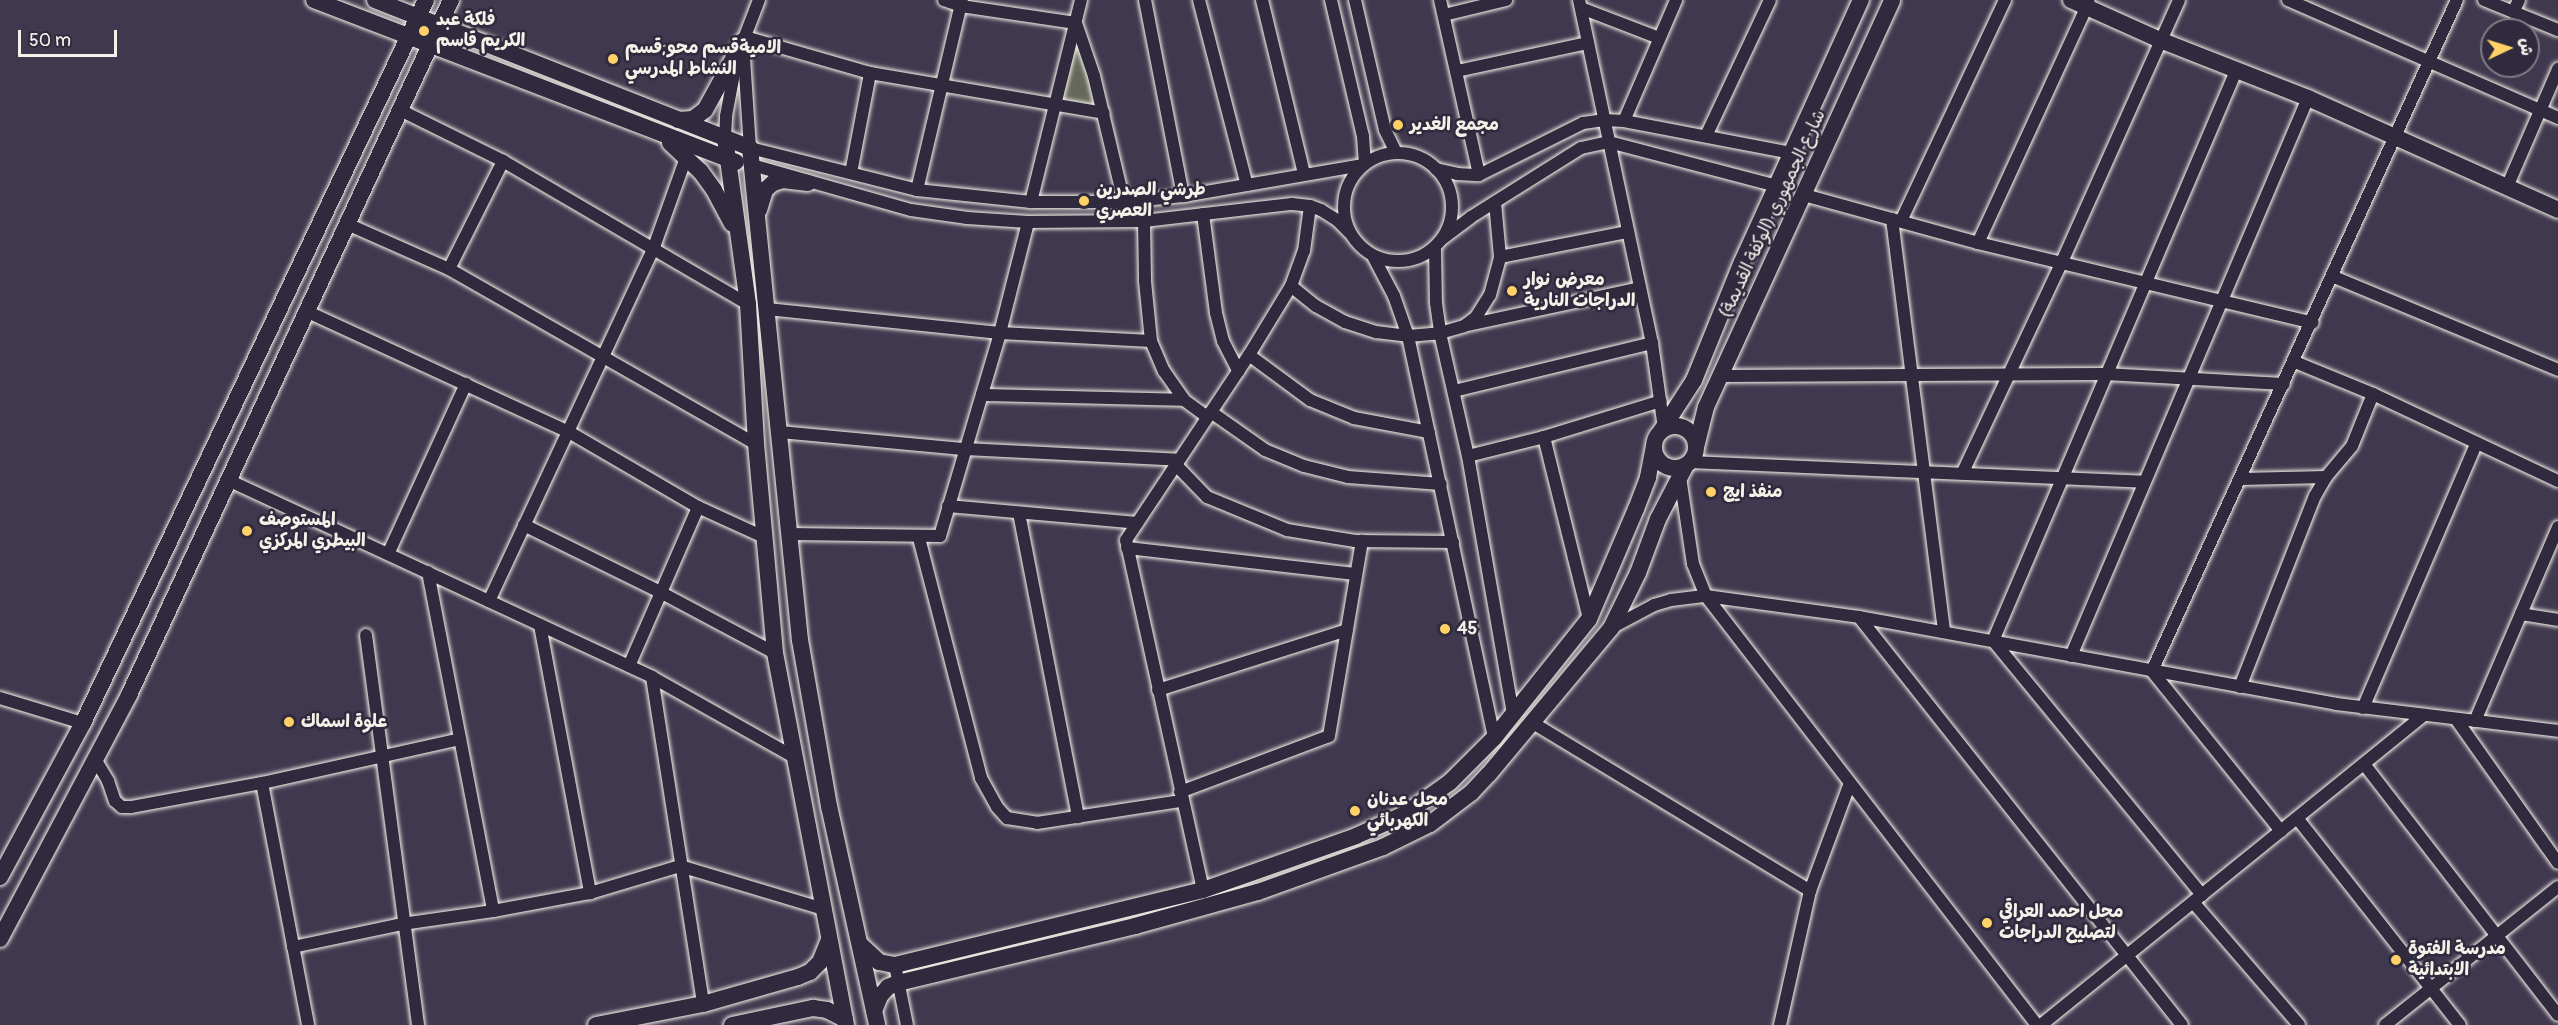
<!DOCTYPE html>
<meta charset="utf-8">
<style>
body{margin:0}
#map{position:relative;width:2558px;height:1025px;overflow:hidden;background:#40384e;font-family:Pangolin,"Playpen Sans Arabic",sans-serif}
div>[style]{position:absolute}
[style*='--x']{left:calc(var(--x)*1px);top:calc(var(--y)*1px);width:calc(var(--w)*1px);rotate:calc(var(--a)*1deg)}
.green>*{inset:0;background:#65685a}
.roads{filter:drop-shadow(0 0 2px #f4f1e8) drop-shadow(0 0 2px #f4f1e8)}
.minor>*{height:12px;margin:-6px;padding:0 6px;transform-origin:6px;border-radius:6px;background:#2f2a3d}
.minor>.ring{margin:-6px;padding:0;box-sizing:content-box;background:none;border:12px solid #2f2a3d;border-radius:50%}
.major>*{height:16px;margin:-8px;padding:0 8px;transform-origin:8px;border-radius:8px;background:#2f2a3d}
.major>.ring{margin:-8px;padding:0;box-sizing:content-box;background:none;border:16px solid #2f2a3d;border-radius:50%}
.dots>*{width:16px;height:16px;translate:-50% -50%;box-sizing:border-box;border:3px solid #2f2a3d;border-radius:50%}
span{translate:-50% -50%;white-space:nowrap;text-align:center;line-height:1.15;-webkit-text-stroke:5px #2f2a3d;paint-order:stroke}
.poi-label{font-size:18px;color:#f4f1e8;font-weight:700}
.left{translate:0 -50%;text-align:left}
.street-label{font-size:18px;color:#f4f1e8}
.north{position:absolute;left:2480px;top:18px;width:60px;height:60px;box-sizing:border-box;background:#2f2a3d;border:2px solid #7e7a81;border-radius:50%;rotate:86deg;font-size:16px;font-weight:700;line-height:24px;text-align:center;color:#f4f1e8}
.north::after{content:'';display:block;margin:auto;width:21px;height:27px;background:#ffd166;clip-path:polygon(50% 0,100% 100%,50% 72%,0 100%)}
.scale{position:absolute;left:18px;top:30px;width:99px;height:27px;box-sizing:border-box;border:3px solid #f4f1e8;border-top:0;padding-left:8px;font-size:18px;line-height:21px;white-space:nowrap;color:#f4f1e8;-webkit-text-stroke:4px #2f2a3d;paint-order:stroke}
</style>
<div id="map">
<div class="green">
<i style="clip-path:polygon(1076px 38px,1096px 96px,1094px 105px,1062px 99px)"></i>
</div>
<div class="roads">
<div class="minor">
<i style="--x:944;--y:0;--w:18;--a:19"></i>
<i style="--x:961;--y:6;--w:116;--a:8.4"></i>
<i style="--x:1076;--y:23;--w:56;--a:71.2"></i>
<i style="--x:1094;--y:76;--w:130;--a:76.6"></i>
<i style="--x:1145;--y:0;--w:200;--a:79"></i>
<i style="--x:1199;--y:0;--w:191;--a:75.5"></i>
<i style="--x:1262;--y:0;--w:179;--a:76.4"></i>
<i style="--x:1331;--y:0;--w:140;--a:76.8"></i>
<i style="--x:1363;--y:136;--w:28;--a:86"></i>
<i style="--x:1355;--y:0;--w:133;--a:77"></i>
<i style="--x:1385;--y:130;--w:25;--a:64"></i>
<i style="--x:1440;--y:0;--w:179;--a:77.4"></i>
<i style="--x:1579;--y:0;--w:351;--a:78"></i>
<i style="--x:1652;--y:343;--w:86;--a:82"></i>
<i style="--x:2288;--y:0;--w:295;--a:23.6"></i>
<i style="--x:2484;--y:0;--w:80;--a:22.1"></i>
<i style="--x:1581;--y:8;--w:84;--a:21"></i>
<i style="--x:2513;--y:12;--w:13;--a:-63"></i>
<i style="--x:1444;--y:15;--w:64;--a:-13.6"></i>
<i style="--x:745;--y:37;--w:130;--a:16.1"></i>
<i style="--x:870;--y:73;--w:237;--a:9.7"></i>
<i style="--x:743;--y:43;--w:105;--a:86.2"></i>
<i style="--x:750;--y:148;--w:172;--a:14.1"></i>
<i style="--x:917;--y:190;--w:115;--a:6"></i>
<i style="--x:1031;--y:202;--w:93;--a:0"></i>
<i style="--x:1124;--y:202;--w:59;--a:-5.8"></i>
<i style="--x:1183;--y:196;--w:183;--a:-9.8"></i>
<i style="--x:742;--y:44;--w:47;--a:-68.9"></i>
<i style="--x:1457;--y:71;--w:134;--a:-12.1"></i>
<i style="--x:400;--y:110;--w:115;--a:26.3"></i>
<i style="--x:503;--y:161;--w:284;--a:30.3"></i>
<i style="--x:1624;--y:121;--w:132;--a:-66.7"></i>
<i style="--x:1706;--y:136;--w:150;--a:-64.8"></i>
<i style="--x:725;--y:138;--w:22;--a:-87"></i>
<i style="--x:726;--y:116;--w:54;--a:-79.3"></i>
<i class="ring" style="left:1344px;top:153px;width:96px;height:96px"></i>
<i style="--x:752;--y:165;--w:165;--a:15.8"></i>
<i style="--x:911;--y:210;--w:57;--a:8.1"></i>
<i style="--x:967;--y:218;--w:61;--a:3.8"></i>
<i style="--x:1028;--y:222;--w:116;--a:-0.5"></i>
<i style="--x:1144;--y:221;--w:149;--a:-6.6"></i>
<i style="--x:1292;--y:204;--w:18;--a:6"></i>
<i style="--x:1310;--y:206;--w:12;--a:20"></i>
<i style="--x:1321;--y:210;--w:19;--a:32"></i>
<i style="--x:1337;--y:220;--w:18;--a:45"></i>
<i style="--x:1436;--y:169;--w:22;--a:13"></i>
<i style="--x:1457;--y:174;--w:22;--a:3"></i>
<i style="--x:1479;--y:175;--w:116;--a:-26.6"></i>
<i style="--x:1583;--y:123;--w:21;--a:-8"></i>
<i style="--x:1604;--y:120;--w:20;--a:3"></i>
<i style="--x:1624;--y:121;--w:171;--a:10.8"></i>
<i style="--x:851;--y:173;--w:102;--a:-79.2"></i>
<i style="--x:2507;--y:187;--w:129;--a:-66.6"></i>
<i style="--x:917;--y:190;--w:195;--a:-76.7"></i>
<i style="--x:1804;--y:195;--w:180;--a:15.4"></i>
<i style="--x:1978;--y:243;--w:344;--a:13.4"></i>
<i style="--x:1031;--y:202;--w:208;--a:-76.1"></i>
<i style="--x:1203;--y:214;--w:100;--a:82.5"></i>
<i style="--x:1216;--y:313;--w:29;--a:76"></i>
<i style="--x:1223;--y:341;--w:34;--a:63"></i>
<i style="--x:1892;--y:219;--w:416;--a:82.8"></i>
<i style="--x:1144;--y:221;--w:60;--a:89"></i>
<i style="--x:1145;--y:281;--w:60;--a:84.3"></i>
<i style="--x:1151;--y:341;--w:33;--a:67"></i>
<i style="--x:1164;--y:371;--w:35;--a:55"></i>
<i style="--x:1184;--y:400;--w:29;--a:36"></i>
<i style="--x:1901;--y:221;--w:244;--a:-64.8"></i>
<i style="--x:347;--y:224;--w:111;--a:23.8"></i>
<i style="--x:449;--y:269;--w:353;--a:29.7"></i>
<i style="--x:1442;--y:239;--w:36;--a:-37"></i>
<i style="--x:1471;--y:217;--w:130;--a:-32.1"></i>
<i style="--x:1581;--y:148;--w:29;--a:-12"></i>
<i style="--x:1609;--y:142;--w:174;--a:14.7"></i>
<i style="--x:1978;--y:243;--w:265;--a:-65.3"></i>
<i style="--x:1435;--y:248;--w:55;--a:89"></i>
<i style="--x:1436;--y:303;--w:30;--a:82"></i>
<i style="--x:1440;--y:333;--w:126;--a:77.2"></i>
<i style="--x:1468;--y:456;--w:263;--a:80.1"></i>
<i style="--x:1373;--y:256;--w:45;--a:62.3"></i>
<i style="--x:1394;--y:296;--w:42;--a:70.7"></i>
<i style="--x:1408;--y:336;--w:411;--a:77.9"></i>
<i style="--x:1500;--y:257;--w:130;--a:-11.1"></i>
<i style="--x:449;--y:269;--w:121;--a:-63.4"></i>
<i style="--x:2334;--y:277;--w:243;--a:22.5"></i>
<i style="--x:1291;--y:286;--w:32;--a:39"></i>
<i style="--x:1316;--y:306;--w:33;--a:29"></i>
<i style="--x:1345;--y:322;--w:33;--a:18"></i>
<i style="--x:1376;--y:332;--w:32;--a:7"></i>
<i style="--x:1408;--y:336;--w:32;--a:-5"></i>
<i style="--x:1440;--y:333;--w:25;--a:-16"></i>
<i style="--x:1464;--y:326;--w:15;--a:-37"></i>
<i style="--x:1476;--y:317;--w:26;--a:-58"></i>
<i style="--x:1490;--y:295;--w:39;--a:-75"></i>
<i style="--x:1500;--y:257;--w:55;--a:-95.2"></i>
<i style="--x:767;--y:309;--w:234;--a:5.9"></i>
<i style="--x:1000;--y:333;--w:151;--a:3"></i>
<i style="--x:308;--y:312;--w:287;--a:24.7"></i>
<i style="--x:569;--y:432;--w:149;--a:30.2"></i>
<i style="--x:698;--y:507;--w:75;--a:24.5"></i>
<i style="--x:1468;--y:325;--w:176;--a:-12.1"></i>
<i style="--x:1249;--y:355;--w:76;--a:36.4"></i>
<i style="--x:1310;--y:400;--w:48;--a:22.2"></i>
<i style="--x:1354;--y:418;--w:76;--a:10.6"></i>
<i style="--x:2295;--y:362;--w:84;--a:22.3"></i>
<i style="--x:2373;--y:394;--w:204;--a:25.2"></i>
<i style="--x:1721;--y:376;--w:384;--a:-0.3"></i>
<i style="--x:2105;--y:374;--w:179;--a:3.2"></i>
<i style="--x:1454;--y:391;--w:204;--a:-13.6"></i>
<i style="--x:982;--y:395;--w:202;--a:1.4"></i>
<i style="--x:1211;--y:412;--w:66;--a:35.1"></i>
<i style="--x:1265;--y:450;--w:42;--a:22.3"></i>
<i style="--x:1304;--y:466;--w:45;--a:14"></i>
<i style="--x:1348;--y:477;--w:93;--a:4.3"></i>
<i style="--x:780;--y:432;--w:186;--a:5.3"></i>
<i style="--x:965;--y:449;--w:214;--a:2.9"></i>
<i style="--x:1544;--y:437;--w:187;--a:76.1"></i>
<i style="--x:1468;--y:456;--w:78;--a:-14"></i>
<i style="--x:1544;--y:437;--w:122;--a:-17.1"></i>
<i style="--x:1690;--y:462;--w:454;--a:2.5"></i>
<i style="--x:1176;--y:465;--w:45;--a:45.9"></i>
<i style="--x:1207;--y:497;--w:87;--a:22.4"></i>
<i style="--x:1287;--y:530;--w:69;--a:9.2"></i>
<i style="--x:1355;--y:541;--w:98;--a:0.6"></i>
<i style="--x:1963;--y:472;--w:230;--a:-64.8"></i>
<i style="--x:2061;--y:264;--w:289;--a:-65.9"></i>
<i style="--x:1680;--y:477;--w:88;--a:81.5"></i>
<i style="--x:1693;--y:564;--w:35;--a:68"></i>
<i style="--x:1706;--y:596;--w:542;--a:52.35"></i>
<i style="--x:2241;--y:479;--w:85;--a:-1.3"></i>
<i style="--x:228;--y:480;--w:468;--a:24.9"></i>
<i style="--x:652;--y:677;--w:163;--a:29.4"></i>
<i style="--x:948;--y:506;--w:190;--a:5.1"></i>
<i style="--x:1019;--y:513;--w:310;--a:79"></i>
<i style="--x:524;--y:525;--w:154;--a:26.2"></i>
<i style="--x:662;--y:593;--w:128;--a:28"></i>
<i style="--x:789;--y:534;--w:151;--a:0.8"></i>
<i style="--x:940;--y:536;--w:212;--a:-73.5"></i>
<i style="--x:1000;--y:333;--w:114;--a:-75.8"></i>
<i style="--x:919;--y:538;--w:248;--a:75.5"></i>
<i style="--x:981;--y:778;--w:33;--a:61"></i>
<i style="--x:997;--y:807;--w:15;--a:48"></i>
<i style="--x:1007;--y:818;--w:30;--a:9"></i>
<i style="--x:1037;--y:823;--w:146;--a:-8.7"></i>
<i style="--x:1127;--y:548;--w:230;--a:6.5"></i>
<i style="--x:389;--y:552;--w:185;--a:-65.4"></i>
<i style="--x:428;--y:572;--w:345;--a:79.1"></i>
<i style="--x:489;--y:601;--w:391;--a:-65"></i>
<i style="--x:654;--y:247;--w:101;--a:-70.3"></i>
<i style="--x:2521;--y:614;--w:37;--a:9"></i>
<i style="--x:1859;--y:617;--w:520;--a:51.63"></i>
<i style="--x:540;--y:625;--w:273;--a:79.4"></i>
<i style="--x:1611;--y:628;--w:49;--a:-28.1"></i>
<i style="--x:1654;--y:605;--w:18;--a:-16"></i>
<i style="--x:1671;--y:600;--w:35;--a:-7"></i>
<i style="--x:1706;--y:596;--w:154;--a:7.8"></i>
<i style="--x:1859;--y:617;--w:485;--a:10.3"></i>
<i style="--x:2336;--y:704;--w:224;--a:6.9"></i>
<i style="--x:366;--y:635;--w:393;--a:82.4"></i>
<i style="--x:2071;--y:656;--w:606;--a:-66.99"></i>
<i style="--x:629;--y:666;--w:173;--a:-66.5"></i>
<i style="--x:652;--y:677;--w:331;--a:81.1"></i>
<i style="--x:2240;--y:687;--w:205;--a:-68.6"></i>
<i style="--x:2315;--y:496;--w:22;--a:-60"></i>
<i style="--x:2326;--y:477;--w:40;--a:-50"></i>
<i style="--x:2352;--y:446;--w:56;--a:-68"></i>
<i style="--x:1158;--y:690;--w:198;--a:-17.6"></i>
<i style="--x:0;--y:698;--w:87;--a:16.8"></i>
<i style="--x:2363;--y:708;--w:287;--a:-66.8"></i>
<i style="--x:2456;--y:719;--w:176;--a:54.7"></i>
<i style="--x:2475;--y:721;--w:211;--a:-66.8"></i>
<i style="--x:1533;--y:723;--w:324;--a:31.2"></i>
<i style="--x:95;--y:759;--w:26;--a:59"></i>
<i style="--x:108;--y:781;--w:21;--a:71"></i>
<i style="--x:115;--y:801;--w:9;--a:41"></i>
<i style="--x:122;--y:807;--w:9;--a:0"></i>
<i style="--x:131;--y:807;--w:133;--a:-10.4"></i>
<i style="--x:262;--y:783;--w:203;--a:-12.5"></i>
<i style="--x:2364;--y:764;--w:317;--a:52.3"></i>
<i style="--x:262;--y:783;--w:246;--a:79.2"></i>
<i style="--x:1180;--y:792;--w:159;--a:-20.6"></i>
<i style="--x:1329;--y:736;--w:198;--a:-80.4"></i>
<i style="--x:2297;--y:818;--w:263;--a:51.8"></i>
<i style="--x:2281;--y:831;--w:206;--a:-128.9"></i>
<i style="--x:2152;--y:671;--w:737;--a:-65.56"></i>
<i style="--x:1203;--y:890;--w:358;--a:-102.4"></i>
<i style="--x:1126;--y:540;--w:222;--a:-56.4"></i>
<i style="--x:1249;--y:355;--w:81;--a:-58.7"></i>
<i style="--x:1291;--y:286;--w:37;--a:-70"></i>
<i style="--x:1304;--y:251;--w:45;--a:-82.4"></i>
<i style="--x:2202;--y:895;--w:329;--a:-129.4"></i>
<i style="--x:1993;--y:641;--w:620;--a:-66.91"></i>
<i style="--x:2193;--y:902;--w:162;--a:49.2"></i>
<i style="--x:293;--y:947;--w:111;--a:-11.9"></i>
<i style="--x:402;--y:924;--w:92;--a:-8.1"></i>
<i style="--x:493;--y:911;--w:99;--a:-10.5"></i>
<i style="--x:590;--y:893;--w:94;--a:-16.7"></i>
<i style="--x:680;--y:866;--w:149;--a:16.7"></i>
<i style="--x:895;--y:965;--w:61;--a:78.7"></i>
<i style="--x:1780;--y:1025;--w:137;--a:-77.4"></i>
<i style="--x:1810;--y:891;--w:115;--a:-69.7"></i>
<i style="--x:2041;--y:1025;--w:493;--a:-39"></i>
<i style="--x:2385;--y:1025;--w:221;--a:-38.6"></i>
</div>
<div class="major">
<i style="--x:314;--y:0;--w:452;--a:21"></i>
<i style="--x:375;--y:0;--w:403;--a:21.5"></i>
<i style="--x:750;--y:148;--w:495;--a:84.2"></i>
<i style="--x:800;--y:640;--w:169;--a:80.1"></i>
<i style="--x:829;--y:806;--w:224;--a:77.6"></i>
<i style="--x:2071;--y:0;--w:98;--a:24.2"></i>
<i style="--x:2160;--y:40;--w:159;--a:21.4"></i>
<i style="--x:2308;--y:98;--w:274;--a:24.1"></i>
<i style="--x:678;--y:120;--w:15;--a:-4"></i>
<i style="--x:693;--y:119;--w:15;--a:-37"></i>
<i style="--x:705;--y:110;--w:79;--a:-61.2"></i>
<i style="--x:725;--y:138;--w:168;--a:82.1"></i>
<i style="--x:748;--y:304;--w:140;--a:86.7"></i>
<i style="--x:756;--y:444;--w:210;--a:84.8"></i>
<i style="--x:775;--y:653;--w:379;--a:79.2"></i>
<i style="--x:670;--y:143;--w:42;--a:43.1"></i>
<i style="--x:701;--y:172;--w:22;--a:54"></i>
<i style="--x:714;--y:190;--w:38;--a:62"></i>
<i style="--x:759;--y:210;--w:21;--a:-73"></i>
<i style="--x:765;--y:190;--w:11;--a:-41"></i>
<i style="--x:773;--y:183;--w:10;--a:-17"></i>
<i style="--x:783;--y:180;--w:25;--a:7"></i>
<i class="ring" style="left:1654px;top:426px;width:26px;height:26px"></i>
<i style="--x:1661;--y:431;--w:61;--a:-57.1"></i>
<i style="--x:1694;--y:380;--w:127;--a:-67.9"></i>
<i style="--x:1742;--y:262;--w:288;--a:-65.6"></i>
<i style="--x:1696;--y:447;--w:41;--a:-76"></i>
<i style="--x:1706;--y:407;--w:447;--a:-65.4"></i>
<i style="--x:0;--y:877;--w:175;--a:-61.7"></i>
<i style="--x:83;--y:723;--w:800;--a:-64.62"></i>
<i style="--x:0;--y:939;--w:276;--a:-62.1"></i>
<i style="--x:129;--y:695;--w:766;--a:-65.14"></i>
<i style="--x:861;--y:945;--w:25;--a:43"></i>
<i style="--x:879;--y:962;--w:16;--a:11"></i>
<i style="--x:895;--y:965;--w:317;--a:-13.7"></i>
<i style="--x:1203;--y:890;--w:162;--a:-19.4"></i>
<i style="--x:1356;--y:836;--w:54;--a:-24.2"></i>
<i style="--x:1405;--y:814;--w:55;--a:-35.4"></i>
<i style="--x:1450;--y:782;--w:62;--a:-45"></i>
<i style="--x:1494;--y:738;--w:152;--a:-51.4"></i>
<i style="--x:1589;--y:619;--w:120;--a:-66.9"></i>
<i style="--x:1636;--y:509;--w:34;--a:-69"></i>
<i style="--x:1648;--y:477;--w:32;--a:-79"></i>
<i style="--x:874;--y:1011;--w:16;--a:-68"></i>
<i style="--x:880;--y:996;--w:12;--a:-48"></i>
<i style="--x:888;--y:987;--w:11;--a:-22"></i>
<i style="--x:898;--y:983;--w:244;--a:-13.5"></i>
<i style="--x:1135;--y:926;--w:128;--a:-15.5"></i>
<i style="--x:1258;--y:892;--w:133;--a:-19.8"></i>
<i style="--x:1383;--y:847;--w:52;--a:-26.1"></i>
<i style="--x:1430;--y:824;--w:51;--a:-37.1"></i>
<i style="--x:1471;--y:793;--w:26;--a:-47"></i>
<i style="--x:1489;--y:774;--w:190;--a:-50.1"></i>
<i style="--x:1611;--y:628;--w:61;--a:-63.9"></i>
<i style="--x:1638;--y:573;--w:58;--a:-69.7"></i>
<i style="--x:1658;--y:519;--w:61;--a:-62.6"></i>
<i style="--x:596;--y:1025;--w:109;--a:-11.1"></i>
<i style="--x:703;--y:1004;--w:99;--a:-15.9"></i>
<i style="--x:798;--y:977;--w:13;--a:-23"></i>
<i style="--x:810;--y:972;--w:14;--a:-45"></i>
<i style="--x:820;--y:962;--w:24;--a:-68"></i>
<i style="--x:732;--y:1025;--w:83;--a:-11.9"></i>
<i style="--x:813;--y:1008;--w:14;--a:8"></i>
<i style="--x:827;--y:1010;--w:20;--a:27"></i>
</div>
</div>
<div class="dots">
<i style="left:424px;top:31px;background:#ffd166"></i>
<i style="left:613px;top:59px;background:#ffd166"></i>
<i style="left:1398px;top:125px;background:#ffd166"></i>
<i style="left:1084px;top:201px;background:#ffd166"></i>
<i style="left:1512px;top:291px;background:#ffd166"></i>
<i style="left:1711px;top:492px;background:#ffd166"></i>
<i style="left:247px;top:531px;background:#ffd166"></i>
<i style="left:1445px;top:629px;background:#ffd166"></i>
<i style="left:289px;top:722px;background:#ffd166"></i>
<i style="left:1355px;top:811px;background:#ffd166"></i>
<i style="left:1987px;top:923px;background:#ffd166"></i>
<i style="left:2396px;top:960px;background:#ffd166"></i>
</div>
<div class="poi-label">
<span class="left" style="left:436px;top:31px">فلكة عبد<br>الكريم قاسم</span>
<span class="left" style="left:625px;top:59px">الاميةقسم محو;قسم<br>النشاط المدرسي</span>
<span class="left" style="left:1410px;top:125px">مجمع الغدير</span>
<span class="left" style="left:1096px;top:201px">طرشي الصدرين<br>العصري</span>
<span class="left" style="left:1524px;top:291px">معرض نوار<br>الدراجات النارية</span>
<span class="left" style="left:1723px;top:492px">منفذ ايج</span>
<span class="left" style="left:259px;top:531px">المستوصف<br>البيطري المركزي</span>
<span class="left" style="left:1457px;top:629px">45</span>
<span class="left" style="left:301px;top:722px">علوة اسماك</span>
<span class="left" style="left:1367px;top:811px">محل عدنان<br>الكهربائي</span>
<span class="left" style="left:1999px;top:923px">محل احمد العراقي<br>لتصليح الدراجات</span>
<span class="left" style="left:2408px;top:960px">مدرسة الفتوة<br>الابتدائية</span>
</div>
<div class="street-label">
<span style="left:1773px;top:214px;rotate:-65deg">شارع الجمهوري (الوكفة القديمة)</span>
</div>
<div class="north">ش</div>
<div class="scale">50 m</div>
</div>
